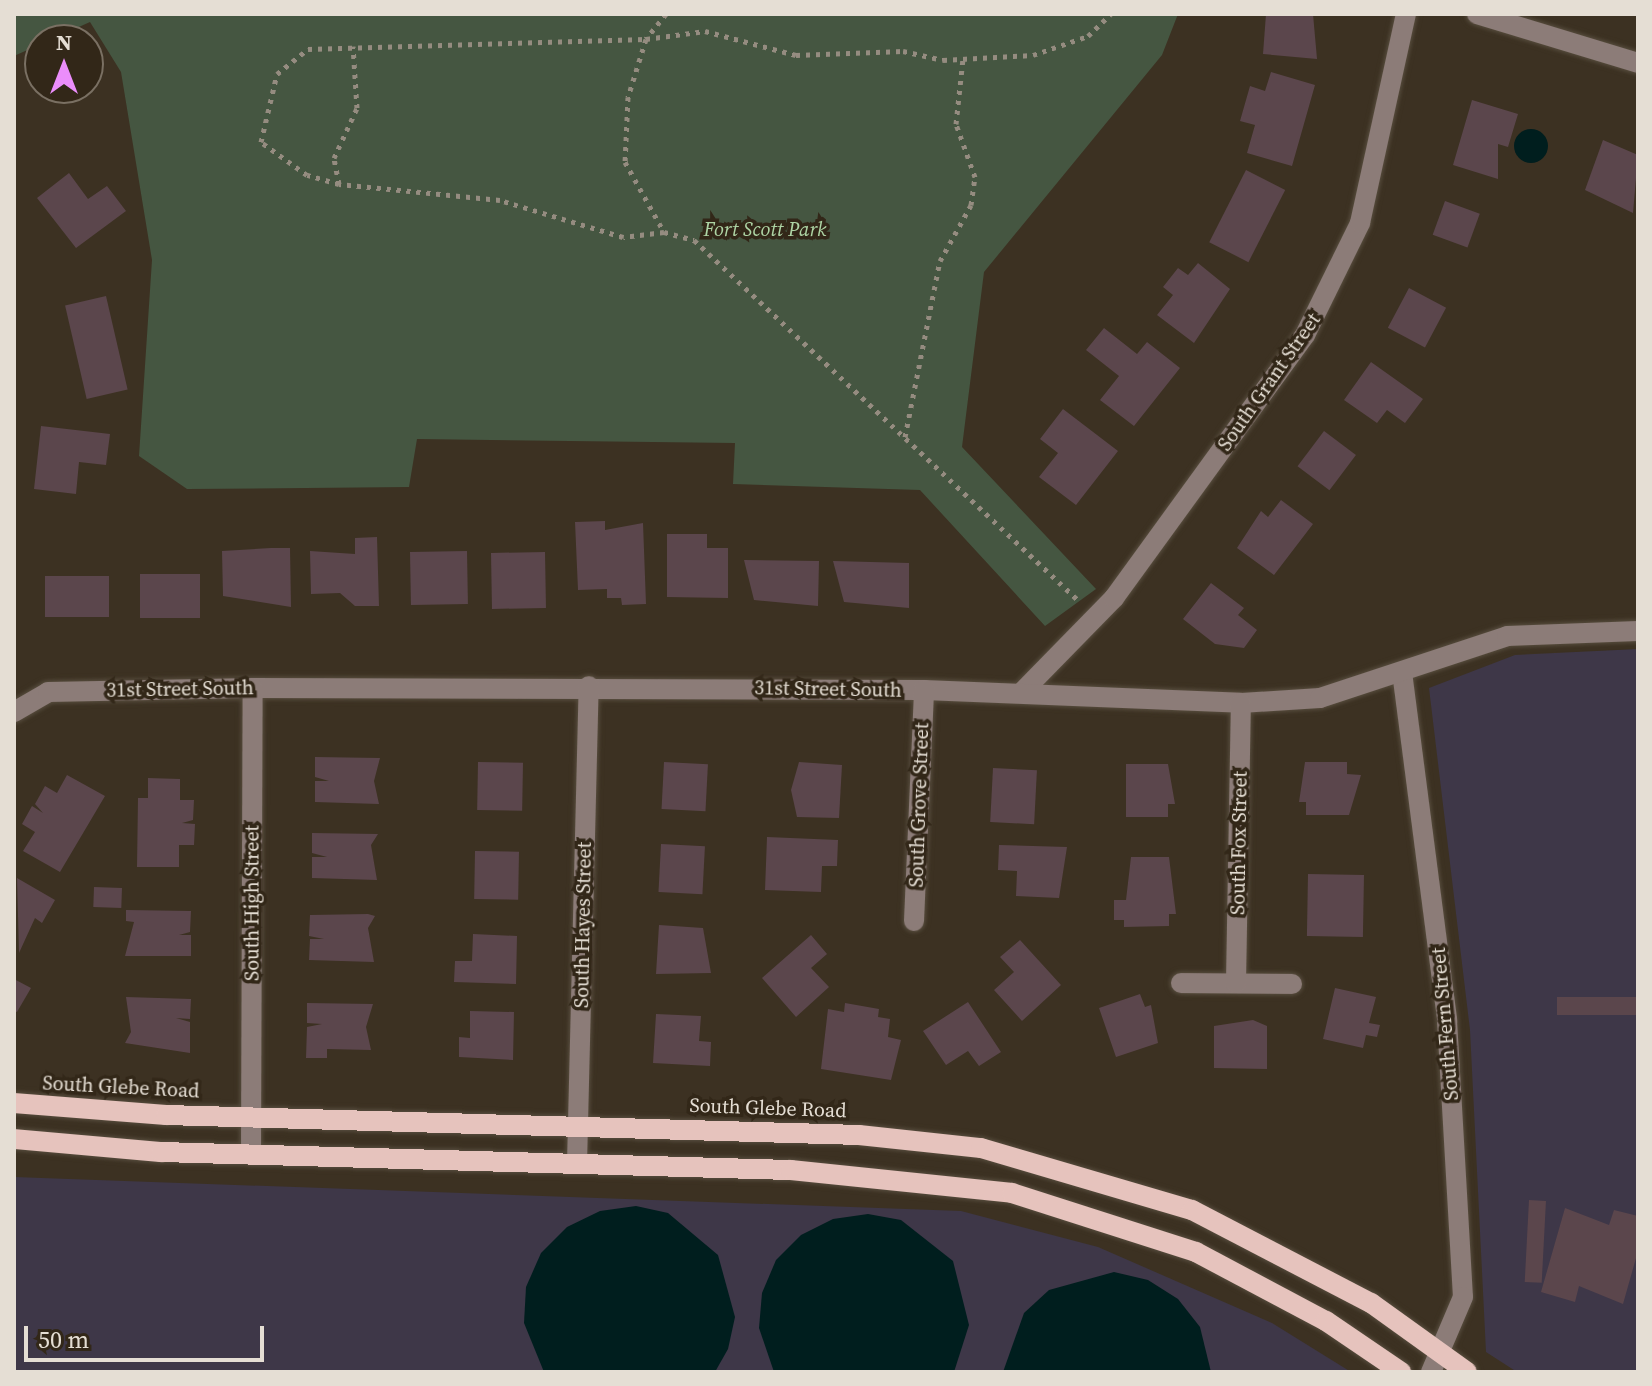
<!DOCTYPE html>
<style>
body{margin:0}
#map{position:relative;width:1652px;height:1386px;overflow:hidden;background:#3c3122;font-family:"Source Serif 4",serif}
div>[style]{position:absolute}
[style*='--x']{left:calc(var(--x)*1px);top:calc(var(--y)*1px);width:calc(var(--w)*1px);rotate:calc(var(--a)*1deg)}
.industrial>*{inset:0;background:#3e3748}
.green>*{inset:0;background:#455641}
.water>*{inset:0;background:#001e1e}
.round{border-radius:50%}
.building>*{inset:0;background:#5b464c;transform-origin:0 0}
.path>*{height:5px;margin-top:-2.5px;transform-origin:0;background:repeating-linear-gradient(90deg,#958c80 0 4px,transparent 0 10px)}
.roads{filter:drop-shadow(0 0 2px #574d3e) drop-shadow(0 0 2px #574d3e)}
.minor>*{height:20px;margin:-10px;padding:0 10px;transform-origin:10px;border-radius:10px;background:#8c7c78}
.major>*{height:20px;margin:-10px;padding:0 10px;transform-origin:10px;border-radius:10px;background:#e6c3bd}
span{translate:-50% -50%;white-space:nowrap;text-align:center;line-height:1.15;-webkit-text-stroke:7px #322718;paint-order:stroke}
.park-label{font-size:20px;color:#aed5a5;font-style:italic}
.street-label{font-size:20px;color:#e5ded4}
.frame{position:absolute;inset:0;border:16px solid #e5ded4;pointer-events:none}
.north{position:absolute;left:24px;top:24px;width:80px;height:80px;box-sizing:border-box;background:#322718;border:2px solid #7a7063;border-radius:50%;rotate:0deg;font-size:22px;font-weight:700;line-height:32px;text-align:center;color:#e5ded4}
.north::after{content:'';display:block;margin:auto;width:28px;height:36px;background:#eb8dfb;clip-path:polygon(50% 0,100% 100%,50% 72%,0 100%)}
.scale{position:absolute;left:24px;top:1326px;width:240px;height:36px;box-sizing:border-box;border:4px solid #e5ded4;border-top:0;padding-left:10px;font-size:24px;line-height:28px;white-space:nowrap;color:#e5ded4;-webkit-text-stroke:6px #322718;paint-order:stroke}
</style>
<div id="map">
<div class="industrial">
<i style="clip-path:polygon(1638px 649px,1638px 1372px,1517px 1372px,1486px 1352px,1470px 1030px,1429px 688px,1515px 655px)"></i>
<i style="clip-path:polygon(14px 1177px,961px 1211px,1098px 1247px,1272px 1323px,1351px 1372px,14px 1372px)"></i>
</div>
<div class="green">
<i style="clip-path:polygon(14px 14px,1178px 14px,1162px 55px,984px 272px,962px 447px,1096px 589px,1045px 626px,920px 490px,733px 484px,735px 443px,417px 439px,409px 487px,187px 489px,139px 456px,152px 260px,121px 72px,90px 22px,14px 56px)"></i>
</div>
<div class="water">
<i class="round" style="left:1514px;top:129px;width:34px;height:34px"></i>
<i style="clip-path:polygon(636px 1206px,668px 1213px,718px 1255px,735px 1317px,728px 1349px,715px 1372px,544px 1372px,524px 1323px,526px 1287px,541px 1253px,567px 1227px,600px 1211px)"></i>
<i style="clip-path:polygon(868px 1214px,901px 1220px,953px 1261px,969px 1325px,954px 1372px,774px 1372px,759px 1328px,762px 1293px,776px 1260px,801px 1235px,833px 1219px)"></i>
<i style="clip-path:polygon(1114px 1272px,1148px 1280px,1178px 1299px,1200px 1327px,1211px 1372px,1003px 1372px,1024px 1313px,1049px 1290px)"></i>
</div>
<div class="building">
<i style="clip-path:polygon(1266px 14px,1313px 14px,1317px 59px,1263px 54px)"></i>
<i style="clip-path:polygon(1271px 72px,1315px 85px,1292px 166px,1247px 153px,1255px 125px,1240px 121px,1250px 86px,1265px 91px)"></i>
<i style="clip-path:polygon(1472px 100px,1518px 114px,1508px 147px,1498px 144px,1498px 179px,1453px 165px)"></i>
<i style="clip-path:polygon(1603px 140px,1638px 155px,1633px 213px,1585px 190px)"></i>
<i style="left:1246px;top:170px;width:44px;height:81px;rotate:27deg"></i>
<i style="clip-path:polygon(69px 173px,88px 199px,107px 186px,126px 211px,76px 248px,37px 198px)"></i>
<i style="left:1445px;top:201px;width:37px;height:36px;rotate:20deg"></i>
<i style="clip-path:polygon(1198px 263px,1230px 289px,1194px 343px,1157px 315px,1173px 295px,1163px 287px,1178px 268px,1188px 275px)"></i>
<i style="left:1409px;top:288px;width:42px;height:45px;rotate:28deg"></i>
<i style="left:106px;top:296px;width:96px;height:42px;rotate:77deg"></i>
<i style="clip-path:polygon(1104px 328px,1137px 354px,1147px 342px,1180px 368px,1134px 426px,1100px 400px,1119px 376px,1086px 350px)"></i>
<i style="clip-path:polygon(1371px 362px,1423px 399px,1405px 423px,1387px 410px,1377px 423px,1344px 400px)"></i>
<i style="clip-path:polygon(1063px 409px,1118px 451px,1076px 505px,1039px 477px,1058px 453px,1040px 439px)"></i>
<i style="clip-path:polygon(41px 426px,110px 434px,106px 465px,79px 462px,76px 494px,34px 489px)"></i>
<i style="left:1324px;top:431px;width:40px;height:44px;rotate:37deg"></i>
<i style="clip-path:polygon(1281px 500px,1313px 524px,1274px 575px,1237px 548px,1261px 511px,1268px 517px)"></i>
<i style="clip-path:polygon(605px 521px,605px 530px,643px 523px,646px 604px,622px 605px,621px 598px,607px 598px,607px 589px,578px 590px,575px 522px)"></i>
<i style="clip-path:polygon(667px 534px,707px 534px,707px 548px,728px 548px,728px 598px,667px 597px)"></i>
<i style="clip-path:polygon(377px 537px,379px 606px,355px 606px,340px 593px,311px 594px,310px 551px,355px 554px,355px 538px)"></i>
<i style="clip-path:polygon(271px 548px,290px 548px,291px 607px,223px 596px,222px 551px)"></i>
<i style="left:467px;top:551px;width:53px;height:57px;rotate:89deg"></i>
<i style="left:545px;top:552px;width:56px;height:54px;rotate:89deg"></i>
<i style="clip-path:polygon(744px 560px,819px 561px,818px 606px,754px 600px)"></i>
<i style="clip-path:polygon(833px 561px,909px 563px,909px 608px,844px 602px)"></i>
<i style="left:200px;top:574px;width:44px;height:60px;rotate:90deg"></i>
<i style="left:45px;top:576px;width:64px;height:41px"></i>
<i style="clip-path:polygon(1211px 583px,1244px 608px,1238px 615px,1257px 630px,1244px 648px,1215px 644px,1183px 619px)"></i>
<i style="clip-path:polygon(315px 757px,380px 758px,374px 781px,379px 804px,315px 802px,315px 781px,329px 781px,315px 777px)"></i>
<i style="left:478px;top:762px;width:45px;height:48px;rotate:1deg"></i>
<i style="left:664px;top:762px;width:44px;height:47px;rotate:3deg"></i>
<i style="clip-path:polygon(799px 762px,842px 765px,839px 818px,797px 817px,791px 790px)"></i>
<i style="clip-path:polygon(1305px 762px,1347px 762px,1347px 774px,1361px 775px,1349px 815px,1306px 815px,1306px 802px,1299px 802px)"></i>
<i style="clip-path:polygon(1126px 764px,1168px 764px,1175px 804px,1168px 804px,1168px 817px,1126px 817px)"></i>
<i style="left:993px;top:768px;width:44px;height:54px;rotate:3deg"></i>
<i style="clip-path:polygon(67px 775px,105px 796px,60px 872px,23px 851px,35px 832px,22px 824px,32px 806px,43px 813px,35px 804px,45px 786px,57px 793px)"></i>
<i style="clip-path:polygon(148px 778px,180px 779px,180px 800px,194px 800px,193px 820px,182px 823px,195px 824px,194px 845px,179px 845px,179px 867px,137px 867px,138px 798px,148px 798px)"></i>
<i style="clip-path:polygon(312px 833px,378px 834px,371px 845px,377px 880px,312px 878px,312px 857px,327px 857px,312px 853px)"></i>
<i style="clip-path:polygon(767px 837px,838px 840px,837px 866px,822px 866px,821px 892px,765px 890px)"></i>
<i style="left:661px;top:844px;width:44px;height:48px;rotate:3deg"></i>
<i style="clip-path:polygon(999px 845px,1067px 847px,1059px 898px,1016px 896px,1017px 871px,998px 870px)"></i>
<i style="left:475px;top:851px;width:44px;height:48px;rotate:1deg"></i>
<i style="clip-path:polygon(1131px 857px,1169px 857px,1176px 914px,1169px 914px,1169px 926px,1124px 927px,1124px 920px,1114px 920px,1114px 900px,1126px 900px)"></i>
<i style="left:1308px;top:874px;width:56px;height:62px;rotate:1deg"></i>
<i style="clip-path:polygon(17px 878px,55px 900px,42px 923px,35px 918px,19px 953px)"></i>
<i style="left:94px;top:887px;width:28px;height:20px;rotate:2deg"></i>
<i style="clip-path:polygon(126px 910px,191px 911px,190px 932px,179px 935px,191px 935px,191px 956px,125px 956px,134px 922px,126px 921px)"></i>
<i style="clip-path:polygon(368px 914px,375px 916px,368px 928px,374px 962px,309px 960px,310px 939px,324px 939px,309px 936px,310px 915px)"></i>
<i style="clip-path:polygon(659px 925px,703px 928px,711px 973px,656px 974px)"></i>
<i style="clip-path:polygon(473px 934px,517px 936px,516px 984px,454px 982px,455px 961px,472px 961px)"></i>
<i style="clip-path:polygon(811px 935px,827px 954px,811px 968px,829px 987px,796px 1017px,762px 978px)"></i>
<i style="clip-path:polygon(1020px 940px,1061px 985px,1022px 1021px,994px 990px,1014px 972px,1000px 957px)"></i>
<i style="clip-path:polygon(14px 979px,31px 988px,17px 1012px,14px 1011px)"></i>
<i style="clip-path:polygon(1335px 988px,1376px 997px,1369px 1023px,1380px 1025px,1377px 1037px,1366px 1035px,1363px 1048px,1323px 1039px)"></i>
<i style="clip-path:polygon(1140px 994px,1145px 1007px,1151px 1005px,1158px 1043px,1116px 1057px,1099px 1008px)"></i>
<i style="clip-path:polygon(126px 997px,191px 999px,190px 1019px,176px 1018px,190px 1022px,190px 1053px,125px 1043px,131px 1032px)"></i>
<i style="left:1638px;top:997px;width:18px;height:81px;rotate:90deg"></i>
<i style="clip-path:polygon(968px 1002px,1001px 1052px,979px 1066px,968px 1051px,946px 1065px,923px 1031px)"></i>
<i style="clip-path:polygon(307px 1003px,373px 1004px,366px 1027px,371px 1050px,327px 1049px,327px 1058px,306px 1058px,307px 1027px,322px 1024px,307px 1023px)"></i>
<i style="clip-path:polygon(845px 1003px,879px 1009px,878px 1017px,890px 1019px,888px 1037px,901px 1040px,891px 1080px,821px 1069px,828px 1009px,844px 1012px)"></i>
<i style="clip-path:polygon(470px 1011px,514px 1012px,513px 1060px,459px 1057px,459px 1037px,470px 1038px)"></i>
<i style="clip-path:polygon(656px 1014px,701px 1016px,699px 1041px,711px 1042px,710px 1066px,653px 1063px)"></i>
<i style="clip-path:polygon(1253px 1020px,1267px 1026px,1267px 1069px,1214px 1068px,1214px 1026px)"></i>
<i style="left:1529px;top:1200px;width:17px;height:82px;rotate:3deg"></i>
<i style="clip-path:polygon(1565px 1208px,1609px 1225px,1614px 1210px,1638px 1216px,1638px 1251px,1623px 1304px,1579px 1286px,1575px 1302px,1541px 1292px)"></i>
</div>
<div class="path">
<i style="--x:666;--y:14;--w:32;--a:129"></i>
<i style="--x:646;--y:39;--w:61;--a:107.2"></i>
<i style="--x:628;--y:97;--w:65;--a:92.6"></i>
<i style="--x:625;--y:162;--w:80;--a:60.9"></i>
<i style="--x:664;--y:232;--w:41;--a:173"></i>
<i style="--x:623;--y:237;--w:128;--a:-163.3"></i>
<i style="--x:500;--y:200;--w:162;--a:-174.3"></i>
<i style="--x:339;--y:184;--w:33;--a:-164"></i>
<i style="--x:307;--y:175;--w:57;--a:-144.3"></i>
<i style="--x:261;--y:142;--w:70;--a:-76.8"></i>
<i style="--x:277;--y:74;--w:40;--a:-39"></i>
<i style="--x:308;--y:49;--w:338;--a:-1.7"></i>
<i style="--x:646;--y:39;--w:60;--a:-7.7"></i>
<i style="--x:705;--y:31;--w:94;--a:14.8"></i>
<i style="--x:796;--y:55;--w:107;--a:-2.1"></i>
<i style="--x:903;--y:51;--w:41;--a:12.7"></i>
<i style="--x:943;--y:60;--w:90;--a:-3.2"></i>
<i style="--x:1033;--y:55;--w:58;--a:-19.1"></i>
<i style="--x:1088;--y:36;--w:32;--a:-44"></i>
<i style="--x:339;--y:184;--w:26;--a:-101"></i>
<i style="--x:334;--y:158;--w:55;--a:-65.3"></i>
<i style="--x:357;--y:108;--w:62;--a:-93.7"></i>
<i style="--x:664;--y:232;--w:31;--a:15"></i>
<i style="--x:694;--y:240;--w:528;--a:43.16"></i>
<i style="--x:905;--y:437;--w:179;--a:-78.8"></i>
<i style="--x:940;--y:261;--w:64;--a:-61"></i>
<i style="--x:971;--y:205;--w:28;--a:-82"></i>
<i style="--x:975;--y:177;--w:56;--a:-109.7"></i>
<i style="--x:956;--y:124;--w:66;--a:-83.9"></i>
</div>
<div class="roads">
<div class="minor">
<i style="--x:1477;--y:14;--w:168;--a:16.9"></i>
<i style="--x:1402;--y:672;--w:351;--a:82.6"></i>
<i style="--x:1447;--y:1020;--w:277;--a:86.7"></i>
<i style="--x:1463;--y:1297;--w:82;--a:113.1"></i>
<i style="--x:1022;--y:692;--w:132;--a:-45.6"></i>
<i style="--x:1114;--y:598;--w:325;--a:-54"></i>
<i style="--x:1305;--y:335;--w:125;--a:-63.8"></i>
<i style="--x:1360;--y:223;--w:214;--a:-77.6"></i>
<i style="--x:14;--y:712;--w:39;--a:-30"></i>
<i style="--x:48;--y:692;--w:205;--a:-1.1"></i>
<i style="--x:253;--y:688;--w:671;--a:0.17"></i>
<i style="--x:924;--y:690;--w:317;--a:2.3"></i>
<i style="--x:1241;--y:703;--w:79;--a:-3.6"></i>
<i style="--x:1320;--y:698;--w:197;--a:-18.3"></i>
<i style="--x:1507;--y:636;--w:131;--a:-2.2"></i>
<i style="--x:914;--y:921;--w:231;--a:-87.5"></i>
<i style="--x:1181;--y:983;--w:111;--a:0.5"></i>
<i style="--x:1236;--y:983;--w:280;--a:-89"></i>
<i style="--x:251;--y:1155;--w:467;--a:-89.8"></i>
<i style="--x:577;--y:1164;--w:478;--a:-88.6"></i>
</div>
<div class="major">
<i style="--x:14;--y:1103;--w:152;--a:4.5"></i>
<i style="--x:166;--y:1115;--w:693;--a:1.65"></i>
<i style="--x:859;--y:1135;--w:123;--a:6.1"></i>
<i style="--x:981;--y:1148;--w:220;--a:16.4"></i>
<i style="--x:1192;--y:1210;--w:202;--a:27.5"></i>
<i style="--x:1371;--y:1303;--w:118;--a:35.7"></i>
<i style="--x:14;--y:1139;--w:148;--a:5.1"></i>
<i style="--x:161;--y:1152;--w:630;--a:1.64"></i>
<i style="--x:791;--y:1170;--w:222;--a:5.9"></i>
<i style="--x:1012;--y:1193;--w:193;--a:17.8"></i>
<i style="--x:1196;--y:1252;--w:147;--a:28"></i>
<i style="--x:1326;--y:1321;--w:91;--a:34.2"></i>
</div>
</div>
<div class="park-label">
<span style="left:765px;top:229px">Fort Scott Park</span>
</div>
<div class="street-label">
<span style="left:1269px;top:382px;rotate:-55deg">South Grant Street</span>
<span style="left:180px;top:689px;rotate:-1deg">31st Street South</span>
<span style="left:828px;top:689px;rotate:1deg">31st Street South</span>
<span style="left:919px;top:805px;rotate:-88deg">South Grove Street</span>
<span style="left:1239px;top:843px;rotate:-89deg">South Fox Street</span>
<span style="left:252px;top:903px;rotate:-90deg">South High Street</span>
<span style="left:583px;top:925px;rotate:-89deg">South Hayes Street</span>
<span style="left:1445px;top:1024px;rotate:-95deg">South Fern Street</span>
<span style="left:121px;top:1087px;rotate:3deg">South Glebe Road</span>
<span style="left:768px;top:1108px;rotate:2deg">South Glebe Road</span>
</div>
<div class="frame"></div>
<div class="north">N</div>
<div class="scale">50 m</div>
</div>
